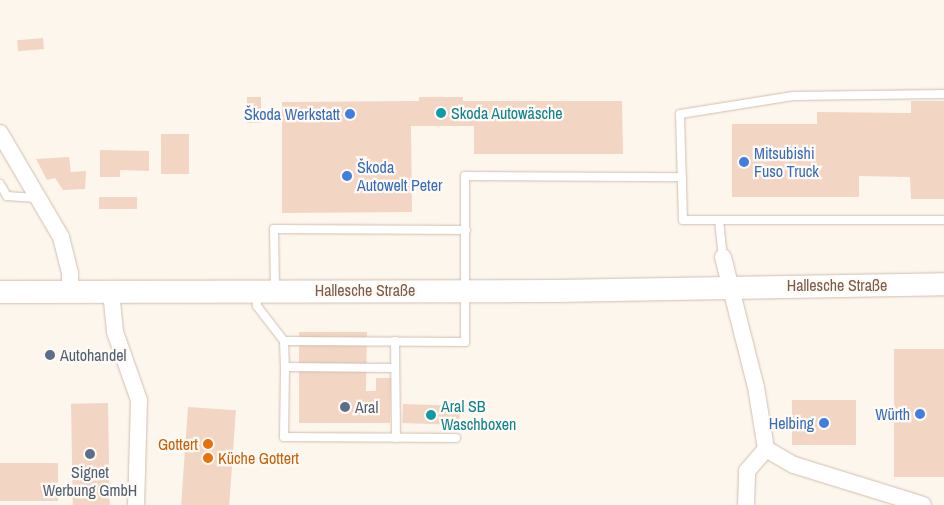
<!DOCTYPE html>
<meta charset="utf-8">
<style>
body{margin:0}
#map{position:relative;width:944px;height:505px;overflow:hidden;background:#fdf6ec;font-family:"Archivo Narrow",sans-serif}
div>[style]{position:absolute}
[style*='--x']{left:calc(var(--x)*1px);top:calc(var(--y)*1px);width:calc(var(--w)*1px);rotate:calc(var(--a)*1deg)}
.building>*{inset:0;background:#f3d5c3;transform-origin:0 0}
.roads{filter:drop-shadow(0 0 1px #d1beb0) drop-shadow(0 0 1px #d1beb0)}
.service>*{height:8px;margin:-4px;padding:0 4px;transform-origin:4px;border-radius:4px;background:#fff}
.minor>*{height:16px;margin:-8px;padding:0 8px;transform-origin:8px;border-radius:8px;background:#fff}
.secondary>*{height:22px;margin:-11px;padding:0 11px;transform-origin:11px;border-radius:11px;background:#fff}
.dots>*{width:14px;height:14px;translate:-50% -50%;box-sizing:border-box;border:2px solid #fffaf3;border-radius:50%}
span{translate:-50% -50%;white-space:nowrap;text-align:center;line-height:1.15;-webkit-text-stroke:4.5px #fffaf3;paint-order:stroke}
.culture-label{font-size:16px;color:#0d838f}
.left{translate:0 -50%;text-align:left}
.shop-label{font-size:16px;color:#366cbe}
.right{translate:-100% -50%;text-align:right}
.street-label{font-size:16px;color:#7a5c4d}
.service-label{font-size:16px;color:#4e5e75}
.food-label{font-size:16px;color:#c56008}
</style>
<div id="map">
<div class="building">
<i style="left:43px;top:38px;width:11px;height:26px;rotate:85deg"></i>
<i style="left:247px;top:97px;width:14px;height:26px"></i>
<i style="clip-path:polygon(419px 97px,463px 97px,463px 101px,622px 101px,623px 154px,474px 154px,474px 126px,411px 126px,412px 212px,282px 213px,282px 102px,419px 101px)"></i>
<i style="clip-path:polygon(911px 101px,944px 101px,944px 199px,911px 199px,910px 177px,859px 176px,859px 197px,732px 197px,732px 124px,817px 124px,817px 112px,911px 113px)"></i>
<i style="left:189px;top:134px;width:40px;height:28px;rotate:90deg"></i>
<i style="clip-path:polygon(100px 150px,149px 151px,149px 171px,120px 170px,120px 177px,100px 177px)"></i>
<i style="clip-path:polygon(69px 157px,71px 172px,86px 171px,85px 189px,63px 190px,55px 178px,47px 180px,36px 159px)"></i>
<i style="left:99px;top:197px;width:38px;height:12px"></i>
<i style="clip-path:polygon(299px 332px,367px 332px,366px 391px,376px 391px,376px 378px,391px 378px,390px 423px,299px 423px)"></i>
<i style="left:944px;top:349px;width:128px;height:50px;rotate:90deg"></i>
<i style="left:856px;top:400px;width:45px;height:64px;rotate:90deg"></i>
<i style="left:108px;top:403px;width:102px;height:37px;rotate:89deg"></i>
<i style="left:403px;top:404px;width:57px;height:19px;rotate:2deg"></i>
<i style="left:188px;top:407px;width:48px;height:98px;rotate:4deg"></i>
<i style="left:0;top:463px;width:58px;height:38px"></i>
</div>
<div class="roads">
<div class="service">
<i style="--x:944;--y:94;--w:151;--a:179.2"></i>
<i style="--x:793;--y:96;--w:114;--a:170.9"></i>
<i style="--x:680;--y:114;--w:106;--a:88.4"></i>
<i style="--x:683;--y:220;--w:261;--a:0"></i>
<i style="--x:0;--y:184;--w:14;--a:60"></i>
<i style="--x:7;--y:196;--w:31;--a:4"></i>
<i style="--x:719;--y:220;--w:37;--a:84"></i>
<i style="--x:275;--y:290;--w:61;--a:-90.9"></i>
<i style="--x:274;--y:229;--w:192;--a:0.3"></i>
<i style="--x:256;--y:292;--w:14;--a:86"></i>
<i style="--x:257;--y:306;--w:44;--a:52.4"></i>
<i style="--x:284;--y:341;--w:181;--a:0.3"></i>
<i style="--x:465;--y:342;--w:166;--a:-90"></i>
<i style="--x:465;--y:176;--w:217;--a:0.3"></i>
<i style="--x:284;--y:341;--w:26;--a:88"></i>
<i style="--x:285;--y:367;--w:110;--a:0.5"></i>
<i style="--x:395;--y:341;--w:97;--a:89.4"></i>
<i style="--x:285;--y:367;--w:70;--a:90.8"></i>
<i style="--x:284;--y:437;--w:172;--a:0.3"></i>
</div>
<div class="minor">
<i style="--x:0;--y:133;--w:121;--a:59.6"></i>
<i style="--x:61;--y:237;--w:37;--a:76"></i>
<i style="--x:70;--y:273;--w:18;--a:90"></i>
<i style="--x:723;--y:257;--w:134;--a:75.8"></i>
<i style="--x:756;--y:387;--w:63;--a:80.8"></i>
<i style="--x:766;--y:449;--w:32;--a:30"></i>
<i style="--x:794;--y:465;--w:135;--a:17.2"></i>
<i style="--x:111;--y:291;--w:41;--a:84.4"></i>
<i style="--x:115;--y:332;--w:72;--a:70.6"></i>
<i style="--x:139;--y:400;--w:105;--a:91.6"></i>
<i style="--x:746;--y:505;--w:34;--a:-88"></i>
<i style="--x:747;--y:471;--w:29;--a:-49"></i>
</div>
<div class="secondary">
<i style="--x:0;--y:292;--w:556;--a:-0.1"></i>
<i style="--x:556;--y:291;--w:388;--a:-1"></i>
</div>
</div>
<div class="dots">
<i style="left:441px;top:113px;background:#0f9aa8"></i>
<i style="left:350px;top:114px;background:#3f7fe0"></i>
<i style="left:744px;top:162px;background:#3f7fe0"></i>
<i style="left:347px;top:176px;background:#3f7fe0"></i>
<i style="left:50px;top:355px;background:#5c6f8a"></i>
<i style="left:345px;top:407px;background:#5c6f8a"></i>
<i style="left:920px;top:414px;background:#3f7fe0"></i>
<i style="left:431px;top:415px;background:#0f9aa8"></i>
<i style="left:824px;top:423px;background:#3f7fe0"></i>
<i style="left:208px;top:444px;background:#e8710a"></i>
<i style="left:90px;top:454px;background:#5c6f8a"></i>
<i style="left:208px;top:458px;background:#e8710a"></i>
</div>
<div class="culture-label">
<span class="left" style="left:451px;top:113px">Skoda Autowäsche</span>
<span class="left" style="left:441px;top:415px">Aral SB<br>Waschboxen</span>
</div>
<div class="shop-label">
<span class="right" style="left:340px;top:114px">Škoda Werkstatt</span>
<span class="left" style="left:754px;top:162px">Mitsubishi<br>Fuso Truck</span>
<span class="left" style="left:357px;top:176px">Škoda<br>Autowelt Peter</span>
<span class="right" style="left:910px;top:414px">Würth</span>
<span class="right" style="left:814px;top:423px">Helbing</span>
</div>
<div class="street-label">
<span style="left:837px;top:285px">Hallesche Straße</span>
<span style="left:365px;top:290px">Hallesche Straße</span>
</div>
<div class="service-label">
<span class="left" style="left:60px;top:355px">Autohandel</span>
<span class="left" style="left:355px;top:407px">Aral</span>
<span style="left:90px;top:481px">Signet<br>Werbung GmbH</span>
</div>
<div class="food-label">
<span class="right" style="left:198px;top:444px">Gottert</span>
<span class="left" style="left:218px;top:458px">Küche Gottert</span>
</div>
</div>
